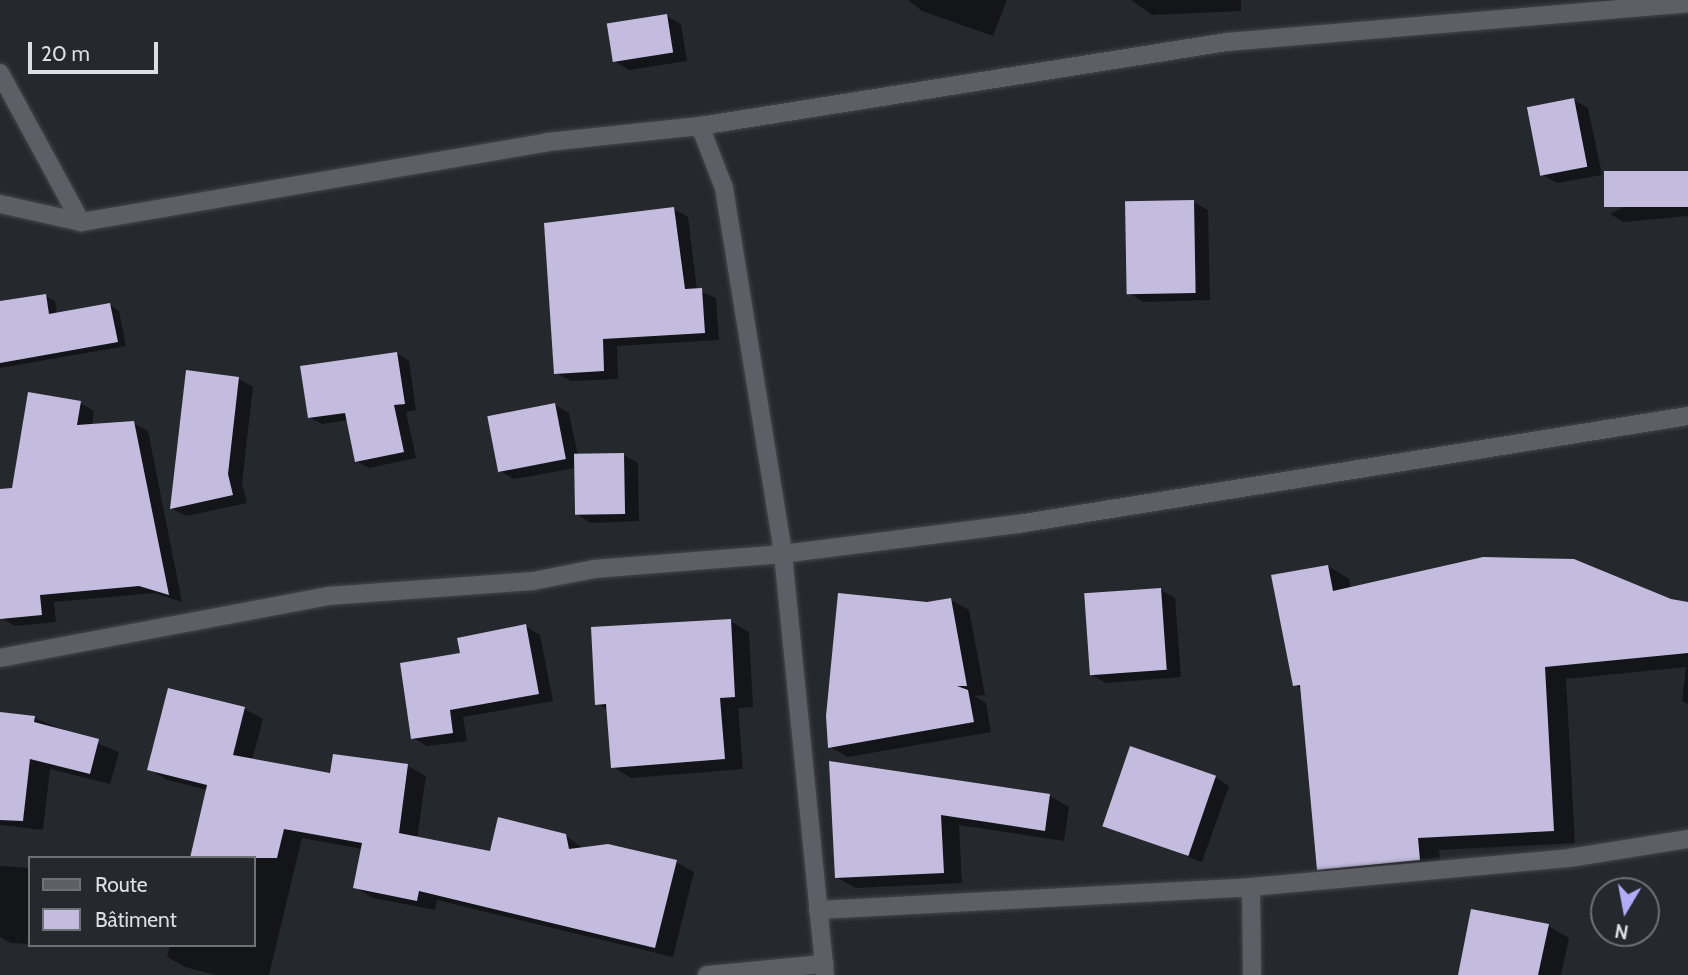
<!DOCTYPE html>
<meta charset="utf-8">
<style>
body{margin:0}
#map{position:relative;width:1688px;height:975px;overflow:hidden;background:#25282d;font-family:Cabin,sans-serif}
div>[style]{position:absolute}
[style*='--x']{left:calc(var(--x)*1px);top:calc(var(--y)*1px);width:calc(var(--w)*1px);rotate:calc(var(--a)*1deg)}
.shadow>*{inset:0;background:#0007}
.building>*{inset:0;background:#c3bcde;transform-origin:0 0}
.roads{filter:drop-shadow(0 0 2px #45464a) drop-shadow(0 0 2px #45464a)}
.minor>*{height:18px;margin:-9px;padding:0 9px;transform-origin:9px;border-radius:9px;background:#5c5f65}
span{translate:-50% -50%;white-space:nowrap;text-align:center;line-height:1.15;-webkit-text-stroke:7px #25282d;paint-order:stroke}
.legend{position:absolute;left:28px;top:856px;width:228px;height:91px;box-sizing:border-box;background:#25282d;border:2px solid #6f7175;margin:0;padding:9px 12px;list-style:none;font-size:21px;color:#dddee2}
.legend li{display:flex;align-items:center;gap:14px;height:35px}
.legend b{width:35px;border:2px solid #6f7175}
.north{position:absolute;left:1590px;top:877px;width:70px;height:70px;box-sizing:border-box;background:#25282d;border:2px solid #6f7175;border-radius:50%;rotate:190deg;font-size:19px;font-weight:700;line-height:28px;text-align:center;color:#dddee2}
.north::after{content:'';display:block;margin:auto;width:24px;height:32px;background:#b2adf9;clip-path:polygon(50% 0,100% 100%,50% 72%,0 100%)}
.scale{position:absolute;left:28px;top:42px;width:130px;height:32px;box-sizing:border-box;border:4px solid #dddee2;border-top:0;padding-left:9px;font-size:21px;line-height:24px;white-space:nowrap;color:#dddee2;-webkit-text-stroke:5px #25282d;paint-order:stroke}
</style>
<div id="map">
<div class="shadow">
<i style="clip-path:polygon(908px 0,1007px 0,993px 36px,922px 11px)"></i>
<i style="clip-path:polygon(1131px 0,1241px 0,1241px 11px,1152px 15px)"></i>
<i style="clip-path:polygon(666px 16px,681px 24px,687px 61px,629px 70px,614px 61px)"></i>
<i style="clip-path:polygon(1574px 100px,1588px 108px,1602px 175px,1557px 183px,1543px 175px)"></i>
<i style="clip-path:polygon(1688px 173px,1688px 216px,1624px 222px,1610px 214px)"></i>
<i style="clip-path:polygon(1193px 202px,1208px 210px,1210px 300px,1143px 302px,1129px 293px)"></i>
<i style="clip-path:polygon(674px 209px,688px 217px,697px 290px,716px 298px,719px 340px,617px 346px,618px 379px,571px 381px,556px 373px)"></i>
<i style="clip-path:polygon(45px 296px,55px 301px,57px 315px,110px 305px,119px 311px,126px 346px,0 368px,0 309px)"></i>
<i style="clip-path:polygon(397px 353px,409px 361px,416px 410px,406px 412px,416px 458px,369px 468px,356px 461px,349px 420px,322px 424px,309px 417px)"></i>
<i style="clip-path:polygon(239px 379px,253px 387px,242px 483px,247px 503px,186px 516px,171px 508px)"></i>
<i style="clip-path:polygon(80px 403px,94px 411px,92px 425px,133px 423px,148px 431px,182px 602px,154px 593px,54px 602px,56px 622px,15px 626px,1px 618px,0 491px,13px 489px)"></i>
<i style="clip-path:polygon(555px 405px,569px 413px,578px 456px,624px 455px,638px 463px,639px 521px,591px 523px,576px 514px,576px 468px,514px 479px,500px 471px)"></i>
<i style="clip-path:polygon(1328px 566px,1349px 579px,1351px 588px,1688px 604px,1688px 704px,1682px 701px,1686px 667px,1566px 679px,1575px 843px,1439px 850px,1441px 872px,1341px 881px,1319px 868px,1303px 690px,1295px 685px)"></i>
<i style="clip-path:polygon(1161px 590px,1175px 598px,1181px 677px,1106px 683px,1092px 675px)"></i>
<i style="clip-path:polygon(951px 600px,969px 610px,985px 695px,974px 696px,986px 703px,991px 732px,848px 757px,830px 747px,927px 604px)"></i>
<i style="clip-path:polygon(730px 621px,749px 632px,753px 707px,738px 708px,743px 769px,631px 778px,613px 767px,608px 710px,597px 704px)"></i>
<i style="clip-path:polygon(525px 626px,540px 635px,553px 701px,463px 717px,467px 741px,427px 746px,413px 738px,462px 655px)"></i>
<i style="clip-path:polygon(245px 709px,263px 719px,252px 760px,331px 775px,408px 766px,426px 776px,417px 839px,491px 853px,565px 835px,584px 849px,676px 862px,694px 872px,673px 957px,437px 900px,435px 910px,373px 898px,355px 887px,362px 849px,302px 838px,269px 975px,216px 975px,185px 967px,167px 957px,170px 945px,254px 945px,254px 858px,208px 790px,167px 780px,149px 769px)"></i>
<i style="clip-path:polygon(0 714px,34px 718px,119px 752px,110px 784px,50px 769px,43px 830px,0 825px)"></i>
<i style="clip-path:polygon(831px 763px,1050px 796px,1069px 807px,1064px 841px,959px 825px,962px 883px,856px 888px,836px 877px)"></i>
<i style="clip-path:polygon(1215px 777px,1229px 786px,1202px 862px,1104px 825px)"></i>
<i style="clip-path:polygon(0 866px,30px 868px,30px 944px,11px 943px,0 937px)"></i>
<i style="clip-path:polygon(1548px 926px,1569px 938px,1561px 975px,1459px 975px)"></i>
</div>
<div class="building">
<i style="left:667px;top:14px;width:39px;height:61px;rotate:81deg"></i>
<i style="left:1574px;top:98px;width:70px;height:48px;rotate:79deg"></i>
<i style="left:1688px;top:171px;width:36px;height:84px;rotate:90deg"></i>
<i style="left:1194px;top:200px;width:93px;height:69px;rotate:89deg"></i>
<i style="clip-path:polygon(674px 207px,685px 289px,702px 288px,705px 333px,603px 339px,604px 371px,554px 374px,544px 223px)"></i>
<i style="clip-path:polygon(46px 294px,49px 314px,110px 303px,118px 342px,0 363px,0 301px)"></i>
<i style="clip-path:polygon(397px 352px,405px 404px,394px 405px,404px 452px,355px 462px,345px 413px,308px 418px,300px 366px)"></i>
<i style="clip-path:polygon(186px 370px,239px 377px,228px 474px,233px 495px,170px 509px)"></i>
<i style="clip-path:polygon(28px 392px,81px 401px,77px 425px,134px 421px,169px 595px,139px 586px,40px 595px,42px 615px,0 619px,0 489px,12px 488px)"></i>
<i style="left:555px;top:403px;width:57px;height:69px;rotate:79deg"></i>
<i style="left:624px;top:453px;width:61px;height:50px;rotate:89deg"></i>
<i style="clip-path:polygon(1483px 557px,1574px 559px,1671px 599px,1688px 602px,1688px 653px,1545px 667px,1554px 831px,1418px 838px,1420px 860px,1317px 870px,1300px 685px,1293px 686px,1271px 575px,1328px 565px,1333px 591px)"></i>
<i style="left:1161px;top:588px;width:82px;height:77px;rotate:86deg"></i>
<i style="clip-path:polygon(838px 593px,927px 602px,951px 598px,967px 686px,957px 686px,968px 690px,974px 722px,828px 748px,826px 716px)"></i>
<i style="clip-path:polygon(731px 619px,735px 697px,720px 698px,725px 759px,611px 768px,606px 704px,595px 705px,591px 627px)"></i>
<i style="clip-path:polygon(526px 624px,539px 694px,450px 710px,453px 733px,411px 739px,400px 663px,460px 653px,457px 638px)"></i>
<i style="clip-path:polygon(168px 688px,245px 707px,233px 755px,330px 773px,333px 754px,408px 764px,399px 833px,490px 851px,498px 817px,566px 834px,569px 849px,608px 844px,677px 860px,655px 948px,419px 891px,417px 901px,353px 888px,362px 843px,284px 829px,277px 858px,190px 858px,207px 785px,147px 770px)"></i>
<i style="clip-path:polygon(0 712px,35px 716px,34px 722px,99px 739px,90px 774px,30px 759px,23px 821px,0 820px)"></i>
<i style="left:1130px;top:746px;width:91px;height:85px;rotate:19deg"></i>
<i style="clip-path:polygon(829px 761px,1050px 794px,1045px 831px,941px 815px,944px 873px,835px 878px)"></i>
<i style="clip-path:polygon(1471px 909px,1549px 924px,1538px 975px,1458px 975px)"></i>
</div>
<div class="roads">
<div class="minor">
<i style="--x:0;--y:73;--w:170;--a:61.5"></i>
<i style="--x:700;--y:126;--w:66;--a:68.8"></i>
<i style="--x:724;--y:188;--w:371;--a:80.8"></i>
<i style="--x:783;--y:554;--w:423;--a:84.3"></i>
<i style="--x:0;--y:204;--w:83;--a:12.5"></i>
<i style="--x:81;--y:222;--w:473;--a:-9.7"></i>
<i style="--x:547;--y:142;--w:154;--a:-6"></i>
<i style="--x:700;--y:126;--w:534;--a:-9.06"></i>
<i style="--x:1227;--y:42;--w:463;--a:-4.8"></i>
<i style="--x:0;--y:658;--w:334;--a:-10.7"></i>
<i style="--x:328;--y:596;--w:206;--a:-4.2"></i>
<i style="--x:533;--y:581;--w:62;--a:-11.1"></i>
<i style="--x:594;--y:569;--w:190;--a:-4.5"></i>
<i style="--x:783;--y:554;--w:237;--a:-7.3"></i>
<i style="--x:1018;--y:524;--w:679;--a:-9.16"></i>
<i style="--x:1251;--y:887;--w:88;--a:89.3"></i>
<i style="--x:818;--y:910;--w:434;--a:-3"></i>
<i style="--x:1251;--y:887;--w:319;--a:-5.2"></i>
<i style="--x:1569;--y:858;--w:121;--a:-9.1"></i>
<i style="--x:707;--y:975;--w:118;--a:-5.4"></i>
</div>
</div>
<ul class="legend">
<li><b style="height:9px;background:#5c5f65"></b>Route</li>
<li><b style="height:19px;background:#c3bcde"></b>Bâtiment</li>
</ul>
<div class="north">N</div>
<div class="scale">20 m</div>
</div>
